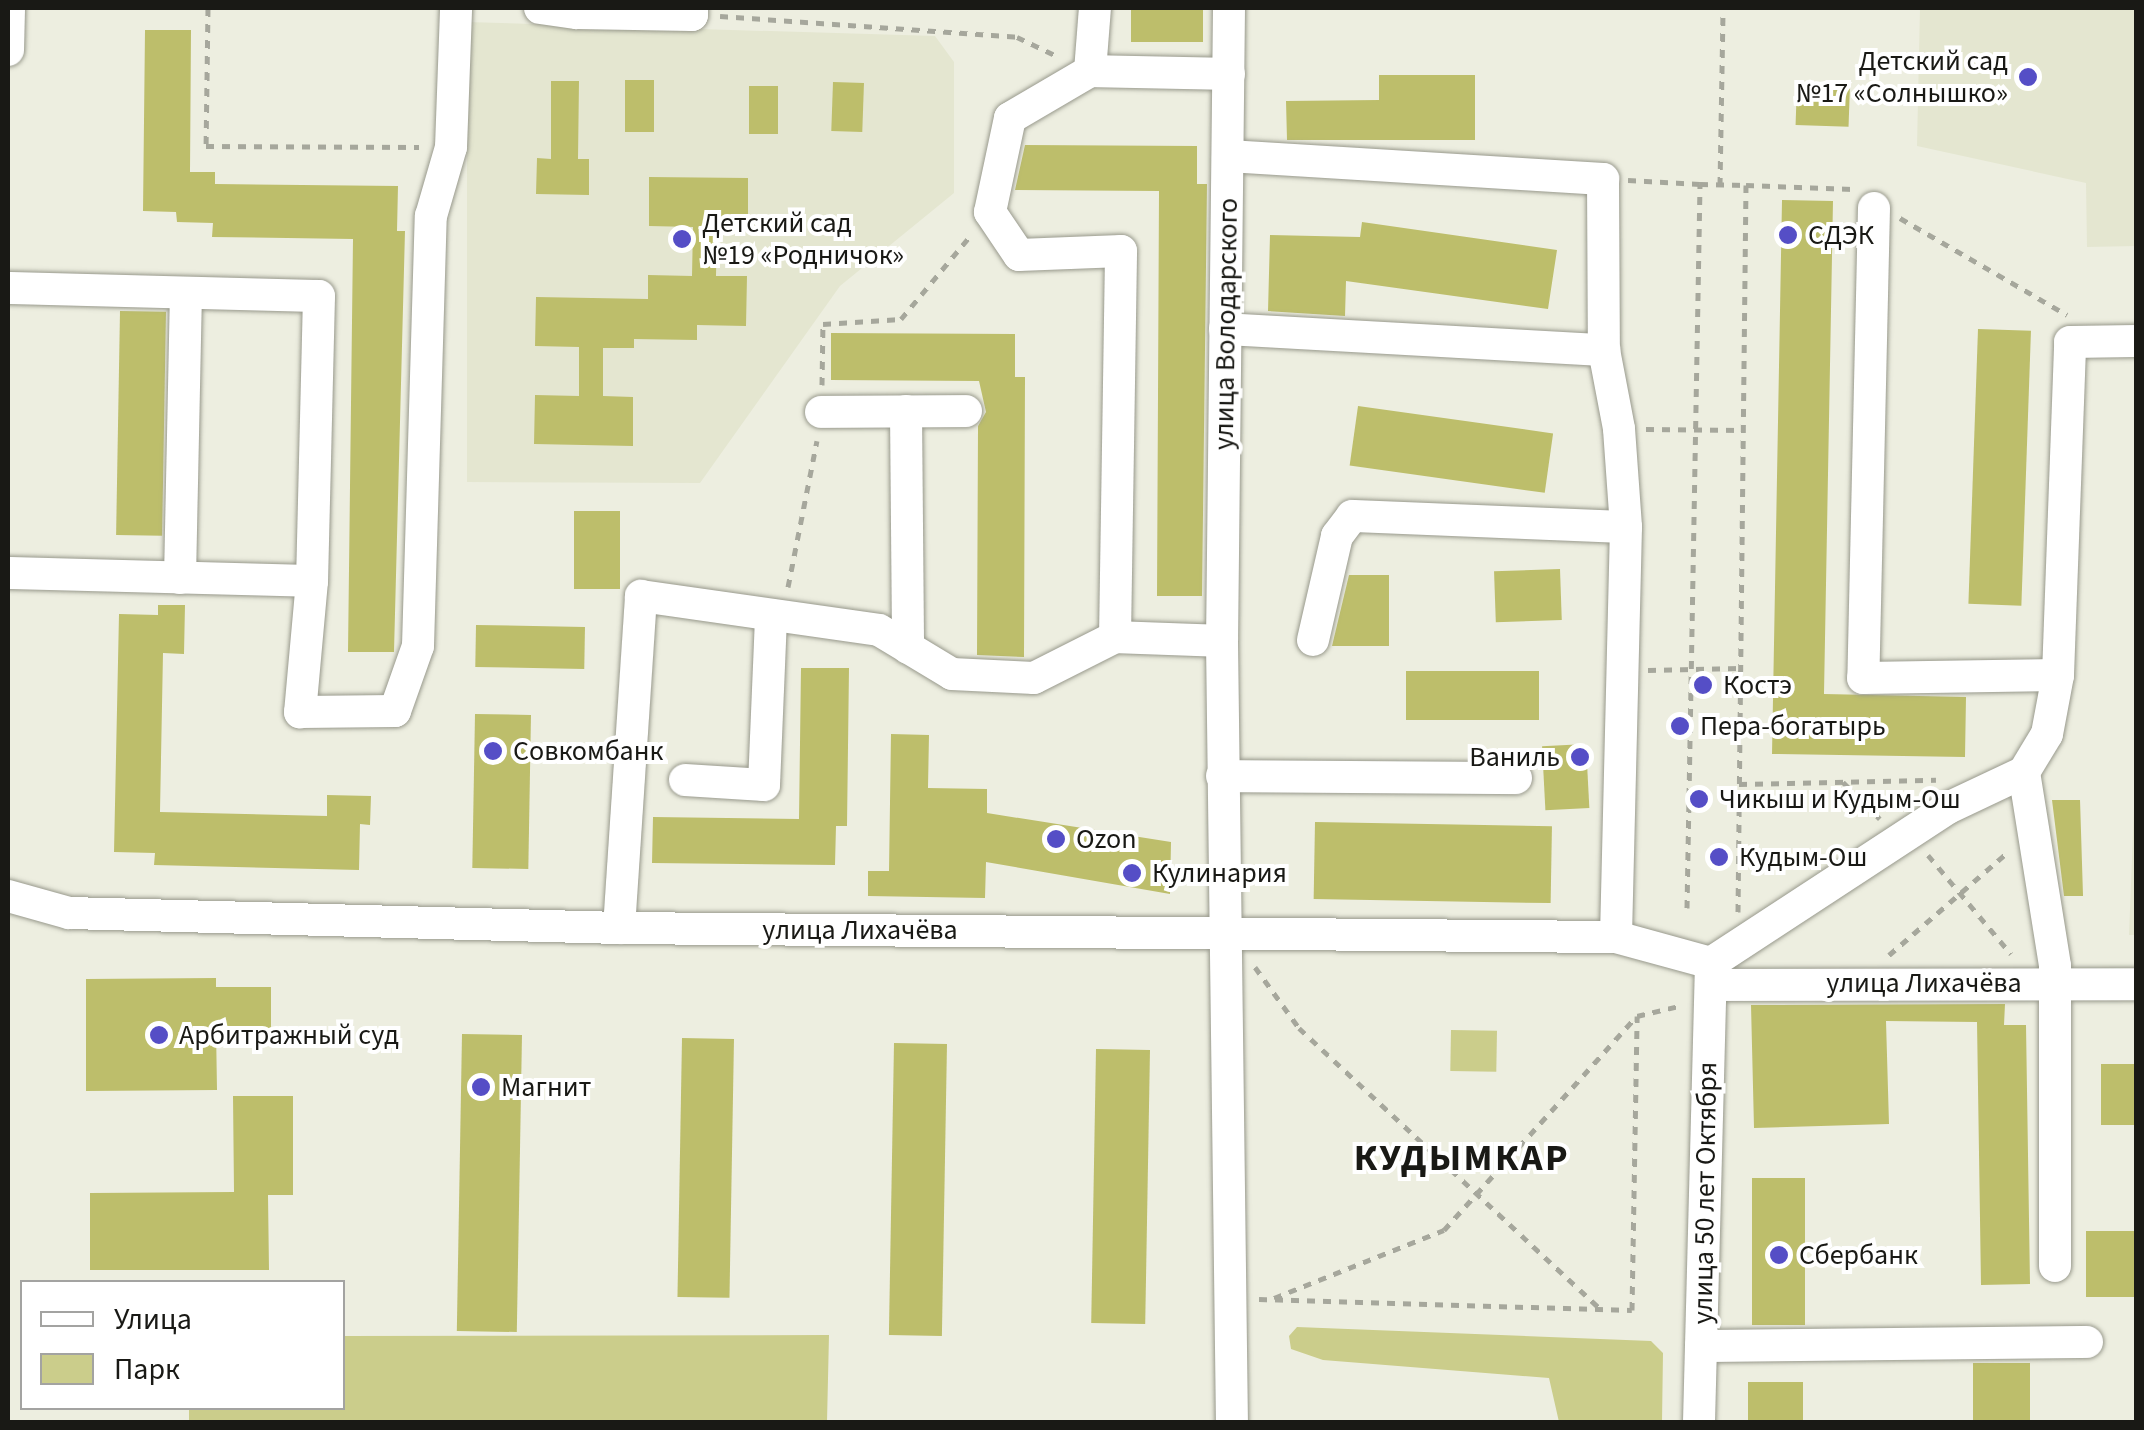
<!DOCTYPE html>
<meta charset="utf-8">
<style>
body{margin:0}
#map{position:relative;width:2144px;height:1430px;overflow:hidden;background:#edeee0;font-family:"Source Sans 3",sans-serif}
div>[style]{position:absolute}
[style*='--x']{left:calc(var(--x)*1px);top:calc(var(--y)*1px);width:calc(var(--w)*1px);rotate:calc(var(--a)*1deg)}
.built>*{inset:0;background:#e4e6d0}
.green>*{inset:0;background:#cbcd8b;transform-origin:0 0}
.building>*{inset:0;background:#bdbe6b;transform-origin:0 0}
.path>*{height:5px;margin-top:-2.5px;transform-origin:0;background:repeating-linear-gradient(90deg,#a6a79c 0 8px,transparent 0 16px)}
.roads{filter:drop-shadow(0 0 2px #98998c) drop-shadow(0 0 2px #98998c)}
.minor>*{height:32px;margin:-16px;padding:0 16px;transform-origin:16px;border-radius:16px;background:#fff}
.dots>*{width:28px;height:28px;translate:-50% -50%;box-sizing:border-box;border:5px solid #fff;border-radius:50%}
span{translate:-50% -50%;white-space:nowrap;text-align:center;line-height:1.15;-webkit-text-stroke:8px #fff;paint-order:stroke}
.poi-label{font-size:28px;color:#191915}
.right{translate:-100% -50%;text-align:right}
.left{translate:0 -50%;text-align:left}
.street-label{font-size:28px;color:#191915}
.district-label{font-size:38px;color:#191915;font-weight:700;letter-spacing:2.5px}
.frame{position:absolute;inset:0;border:10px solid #191915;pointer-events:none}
.legend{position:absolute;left:20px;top:1280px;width:325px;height:130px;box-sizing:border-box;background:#fff;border:2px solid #a3a3a1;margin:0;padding:12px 18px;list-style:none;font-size:30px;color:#191915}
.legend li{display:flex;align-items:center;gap:20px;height:50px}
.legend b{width:50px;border:2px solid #a3a3a1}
</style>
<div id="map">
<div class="built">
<i style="clip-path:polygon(1920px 8px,2136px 8px,2136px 246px,2087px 247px,2086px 183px,1917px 146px)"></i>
<i style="clip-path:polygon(467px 22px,935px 36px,954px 62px,954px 193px,840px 286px,700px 483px,467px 482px)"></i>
<i style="clip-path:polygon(2136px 755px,2136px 935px,2129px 935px)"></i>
</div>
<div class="green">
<i style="left:1451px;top:1030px;width:46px;height:41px;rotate:1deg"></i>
<i style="clip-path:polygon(1297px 1327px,1651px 1341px,1663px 1353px,1662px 1422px,1559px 1422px,1549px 1378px,1323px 1360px,1291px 1349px,1289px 1336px)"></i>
<i style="clip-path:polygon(829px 1335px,827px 1422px,189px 1422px,189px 1408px,342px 1408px,343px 1336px)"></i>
</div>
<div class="building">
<i style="left:1131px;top:8px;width:72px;height:34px"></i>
<i style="clip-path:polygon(145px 30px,191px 30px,190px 172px,215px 172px,215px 184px,398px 186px,397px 231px,405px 231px,394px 652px,348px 652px,353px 239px,212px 237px,213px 223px,177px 222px,176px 212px,143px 211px)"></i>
<i style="clip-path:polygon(1379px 75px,1475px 75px,1475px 140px,1287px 140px,1286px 101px,1379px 100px)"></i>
<i style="left:625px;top:80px;width:29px;height:52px"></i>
<i style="clip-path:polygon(551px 81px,579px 81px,578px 159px,589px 159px,589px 195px,536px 194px,537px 158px,551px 159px)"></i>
<i style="left:833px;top:82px;width:31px;height:49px;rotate:2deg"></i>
<i style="left:1797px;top:84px;width:53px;height:41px;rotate:2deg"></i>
<i style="left:749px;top:86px;width:29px;height:48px"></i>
<i style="clip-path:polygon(1025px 145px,1197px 146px,1197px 184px,1207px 184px,1202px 596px,1157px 596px,1159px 191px,1015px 190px)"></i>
<i style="clip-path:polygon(649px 177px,748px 178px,748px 228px,717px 227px,716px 276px,747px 276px,746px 326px,697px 325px,697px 340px,634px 339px,634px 348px,603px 348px,603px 396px,633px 397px,633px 446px,534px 444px,535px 395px,579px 396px,579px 347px,535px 346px,536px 297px,648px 299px,648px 275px,692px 276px,693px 227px,649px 226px)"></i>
<i style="clip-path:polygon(1782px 200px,1833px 201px,1824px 694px,1966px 697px,1965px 757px,1772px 754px)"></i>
<i style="clip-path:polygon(1362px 222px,1557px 250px,1548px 309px,1346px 281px,1345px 316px,1268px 311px,1270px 235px,1360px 237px)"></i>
<i style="left:120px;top:311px;width:46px;height:224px;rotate:1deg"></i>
<i style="left:1978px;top:329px;width:53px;height:275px;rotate:2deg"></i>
<i style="clip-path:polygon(831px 333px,1015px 334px,1015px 377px,1025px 377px,1024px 657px,977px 655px,978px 426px,986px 412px,979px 381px,831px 380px)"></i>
<i style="left:1358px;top:406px;width:197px;height:60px;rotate:8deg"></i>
<i style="left:574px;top:511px;width:46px;height:78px"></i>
<i style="left:1560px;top:569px;width:51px;height:66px;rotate:88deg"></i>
<i style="clip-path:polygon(1349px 575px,1389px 575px,1389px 646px,1332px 646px)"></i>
<i style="clip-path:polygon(158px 605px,185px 605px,184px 654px,163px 653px,160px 812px,327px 816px,327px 795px,371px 796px,370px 825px,360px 824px,359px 870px,154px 865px,155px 853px,114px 852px,119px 614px,158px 615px)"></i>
<i style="left:476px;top:625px;width:109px;height:42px;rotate:1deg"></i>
<i style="clip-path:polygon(801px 668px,849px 668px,847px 826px,836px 826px,835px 865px,652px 863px,653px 817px,799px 819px)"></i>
<i style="left:1406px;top:671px;width:133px;height:49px"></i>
<i style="left:475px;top:714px;width:56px;height:154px;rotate:1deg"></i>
<i style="clip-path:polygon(891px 734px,929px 735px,928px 788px,987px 789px,987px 813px,1171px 842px,1170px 894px,986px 862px,985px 898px,868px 896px,868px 871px,889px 871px)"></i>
<i style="left:1586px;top:744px;width:64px;height:44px;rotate:87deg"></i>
<i style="clip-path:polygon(2052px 800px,2080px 800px,2083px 896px,2064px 896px)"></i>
<i style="left:1315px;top:822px;width:237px;height:77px;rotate:1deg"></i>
<i style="clip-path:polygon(216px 978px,216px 987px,271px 987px,271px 1028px,216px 1028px,217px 1090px,86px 1091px,86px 979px)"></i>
<i style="clip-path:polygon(2005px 1004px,2004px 1025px,2026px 1025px,2030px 1284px,1981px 1285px,1977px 1022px,1886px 1021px,1889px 1124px,1754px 1128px,1751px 1005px)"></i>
<i style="left:462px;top:1034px;width:60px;height:297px;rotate:1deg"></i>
<i style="left:682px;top:1038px;width:52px;height:259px;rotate:1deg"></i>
<i style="left:894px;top:1043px;width:53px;height:292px;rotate:1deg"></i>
<i style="left:1096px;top:1049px;width:54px;height:274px;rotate:1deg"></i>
<i style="left:2101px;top:1064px;width:35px;height:61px"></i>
<i style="clip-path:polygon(233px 1096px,293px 1096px,293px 1195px,268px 1195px,269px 1270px,90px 1270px,90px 1193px,234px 1192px)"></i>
<i style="left:1805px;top:1178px;width:147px;height:53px;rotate:90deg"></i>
<i style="left:2086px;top:1231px;width:50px;height:66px"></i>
<i style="left:1973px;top:1363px;width:57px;height:59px"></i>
<i style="left:1748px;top:1382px;width:55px;height:40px"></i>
</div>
<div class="path">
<i style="--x:208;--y:8;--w:138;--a:90.8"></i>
<i style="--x:206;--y:146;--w:213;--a:0.3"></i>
<i style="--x:720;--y:16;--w:298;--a:4"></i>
<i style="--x:1017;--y:37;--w:47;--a:25.5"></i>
<i style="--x:1628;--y:180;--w:72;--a:3.2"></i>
<i style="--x:1720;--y:185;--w:177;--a:-89"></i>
<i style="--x:1900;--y:218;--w:193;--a:30.1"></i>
<i style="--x:822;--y:385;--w:61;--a:-89.1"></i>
<i style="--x:823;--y:324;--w:78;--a:-3.7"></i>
<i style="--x:901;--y:319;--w:109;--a:-50.2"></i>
<i style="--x:1646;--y:429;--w:97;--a:0.6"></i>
<i style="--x:788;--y:587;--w:149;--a:-78.8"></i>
<i style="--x:1648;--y:670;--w:92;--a:-1.2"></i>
<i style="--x:1843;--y:782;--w:52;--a:45"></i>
<i style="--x:1739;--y:784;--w:197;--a:-1.2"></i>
<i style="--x:1928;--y:855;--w:129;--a:50"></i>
<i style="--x:1687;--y:908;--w:724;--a:-88.97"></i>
<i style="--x:1700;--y:184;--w:46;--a:1.2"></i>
<i style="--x:1738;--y:912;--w:727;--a:-89.37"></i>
<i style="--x:1746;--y:185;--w:107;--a:2.1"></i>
<i style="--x:1889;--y:955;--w:159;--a:-40.9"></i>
<i style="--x:1255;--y:967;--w:75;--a:54.2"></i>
<i style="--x:1299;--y:1028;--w:409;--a:43"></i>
<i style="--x:1274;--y:1298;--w:183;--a:-21.8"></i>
<i style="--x:1444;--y:1230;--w:288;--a:-48"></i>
<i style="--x:1637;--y:1016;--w:47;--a:-13.4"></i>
<i style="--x:1259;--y:1299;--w:373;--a:1.7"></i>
<i style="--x:1632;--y:1310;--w:294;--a:-89"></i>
</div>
<div class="roads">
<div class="minor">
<i style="--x:540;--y:8;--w:37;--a:8"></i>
<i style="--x:577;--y:13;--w:5;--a:-90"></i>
<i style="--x:1229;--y:8;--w:633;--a:90.63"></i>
<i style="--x:1222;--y:641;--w:781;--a:89.27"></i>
<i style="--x:577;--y:13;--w:115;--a:1"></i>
<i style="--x:692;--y:15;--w:7;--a:-90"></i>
<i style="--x:8;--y:50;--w:42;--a:-88.6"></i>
<i style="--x:1090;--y:71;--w:63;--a:-85.5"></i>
<i style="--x:1228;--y:156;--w:376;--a:3.5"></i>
<i style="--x:1603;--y:179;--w:171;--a:89.7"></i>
<i style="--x:1604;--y:350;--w:80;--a:79.2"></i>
<i style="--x:1619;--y:429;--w:98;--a:85.9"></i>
<i style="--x:1626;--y:527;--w:410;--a:91.4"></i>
<i style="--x:1874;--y:208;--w:470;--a:91.3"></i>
<i style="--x:1863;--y:678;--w:195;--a:-0.9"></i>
<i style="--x:8;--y:288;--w:311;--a:1.5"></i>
<i style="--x:319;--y:296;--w:285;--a:91.4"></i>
<i style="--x:1225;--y:329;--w:380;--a:3.2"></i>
<i style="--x:906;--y:411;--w:237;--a:89.5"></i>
<i style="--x:821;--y:412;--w:145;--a:-0.4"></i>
<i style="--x:8;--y:573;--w:304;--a:1.5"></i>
<i style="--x:312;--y:581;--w:132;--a:95.2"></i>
<i style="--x:300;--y:712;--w:95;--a:-0.6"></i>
<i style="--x:395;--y:711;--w:69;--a:-70.5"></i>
<i style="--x:418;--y:646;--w:430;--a:-88.3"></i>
<i style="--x:431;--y:216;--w:72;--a:-73.8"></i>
<i style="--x:451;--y:147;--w:139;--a:-87.9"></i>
<i style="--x:180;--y:578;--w:285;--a:-88.8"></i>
<i style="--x:1313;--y:640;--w:107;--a:-77"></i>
<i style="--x:1337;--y:536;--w:25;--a:-53"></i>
<i style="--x:1352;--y:516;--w:274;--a:2.3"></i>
<i style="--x:1222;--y:641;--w:107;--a:-177.9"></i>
<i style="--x:1115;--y:637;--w:386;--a:-89.1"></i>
<i style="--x:1121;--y:251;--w:102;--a:177.8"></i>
<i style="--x:1019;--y:255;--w:52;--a:-124"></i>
<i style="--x:990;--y:212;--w:96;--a:-78"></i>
<i style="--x:1010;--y:118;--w:93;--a:-30.4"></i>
<i style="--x:1090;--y:71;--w:139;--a:1.2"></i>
<i style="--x:2024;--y:772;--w:196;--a:80.9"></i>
<i style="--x:2055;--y:966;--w:300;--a:90"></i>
<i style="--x:1222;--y:776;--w:294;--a:0.4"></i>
<i style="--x:685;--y:780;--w:79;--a:3.6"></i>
<i style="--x:764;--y:785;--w:170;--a:-87.6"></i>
<i style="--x:8;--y:896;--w:63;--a:15.6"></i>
<i style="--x:69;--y:913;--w:550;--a:1.56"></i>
<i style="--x:619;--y:928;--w:997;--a:0.52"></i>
<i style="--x:1616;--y:937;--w:98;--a:15.3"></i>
<i style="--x:619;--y:928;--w:333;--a:-86.2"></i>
<i style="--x:641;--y:596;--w:240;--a:8.1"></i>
<i style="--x:879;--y:630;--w:85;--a:31.1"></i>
<i style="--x:952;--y:674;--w:82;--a:2.8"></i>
<i style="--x:1034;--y:678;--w:91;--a:-26.8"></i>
<i style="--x:1711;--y:963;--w:283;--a:-33.2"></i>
<i style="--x:1948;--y:808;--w:84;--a:-25.3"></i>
<i style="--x:2024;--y:772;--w:44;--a:-58.8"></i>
<i style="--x:2047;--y:734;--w:60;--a:-79.4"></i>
<i style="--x:2058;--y:675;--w:333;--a:-87.9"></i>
<i style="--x:2070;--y:342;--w:66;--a:-0.9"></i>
<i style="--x:1711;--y:985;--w:425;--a:-0.1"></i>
<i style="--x:1701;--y:1346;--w:386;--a:-0.6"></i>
<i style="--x:1699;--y:1422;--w:459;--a:-88.5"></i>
</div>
</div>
<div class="dots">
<i style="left:2028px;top:77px;background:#554ec6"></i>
<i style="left:1788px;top:235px;background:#554ec6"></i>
<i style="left:682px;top:239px;background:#554ec6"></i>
<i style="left:1703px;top:685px;background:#554ec6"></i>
<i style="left:1680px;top:726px;background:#554ec6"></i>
<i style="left:493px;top:751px;background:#554ec6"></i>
<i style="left:1580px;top:757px;background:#554ec6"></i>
<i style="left:1699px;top:799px;background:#554ec6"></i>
<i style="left:1056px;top:839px;background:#554ec6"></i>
<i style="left:1719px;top:857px;background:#554ec6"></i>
<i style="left:1132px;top:873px;background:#554ec6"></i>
<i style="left:159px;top:1035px;background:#554ec6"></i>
<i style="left:481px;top:1087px;background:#554ec6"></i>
<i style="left:1779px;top:1255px;background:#554ec6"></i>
</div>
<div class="poi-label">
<span class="right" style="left:2008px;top:77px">Детский сад<br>№17 «Солнышко»</span>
<span class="left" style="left:702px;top:239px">Детский сад<br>№19 «Родничок»</span>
<span class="left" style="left:1808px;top:235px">СДЭК</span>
<span class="left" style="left:1723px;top:685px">Костэ</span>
<span class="left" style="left:1700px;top:726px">Пера-богатырь</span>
<span class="left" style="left:513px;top:751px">Совкомбанк</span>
<span class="right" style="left:1560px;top:757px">Ваниль</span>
<span class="left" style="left:1719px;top:799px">Чикыш и Кудым-Ош</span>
<span class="left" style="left:1076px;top:839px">Ozon</span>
<span class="left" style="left:1739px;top:857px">Кудым-Ош</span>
<span class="left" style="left:1152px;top:873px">Кулинария</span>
<span class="left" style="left:179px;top:1035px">Арбитражный суд</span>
<span class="left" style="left:501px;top:1087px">Магнит</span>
<span class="left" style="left:1799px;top:1255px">Сбербанк</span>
</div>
<div class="street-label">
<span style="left:1226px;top:324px;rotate:-89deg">улица Володарского</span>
<span style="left:860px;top:930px">улица Лихачёва</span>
<span style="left:1924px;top:983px">улица Лихачёва</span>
<span style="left:1705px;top:1193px;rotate:-89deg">улица 50 лет Октября</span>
</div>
<div class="district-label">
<span style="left:1462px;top:1159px">КУДЫМКАР</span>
</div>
<div class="frame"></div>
<ul class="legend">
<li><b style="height:12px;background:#fff"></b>Улица</li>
<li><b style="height:28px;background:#cbcd8b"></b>Парк</li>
</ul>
</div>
